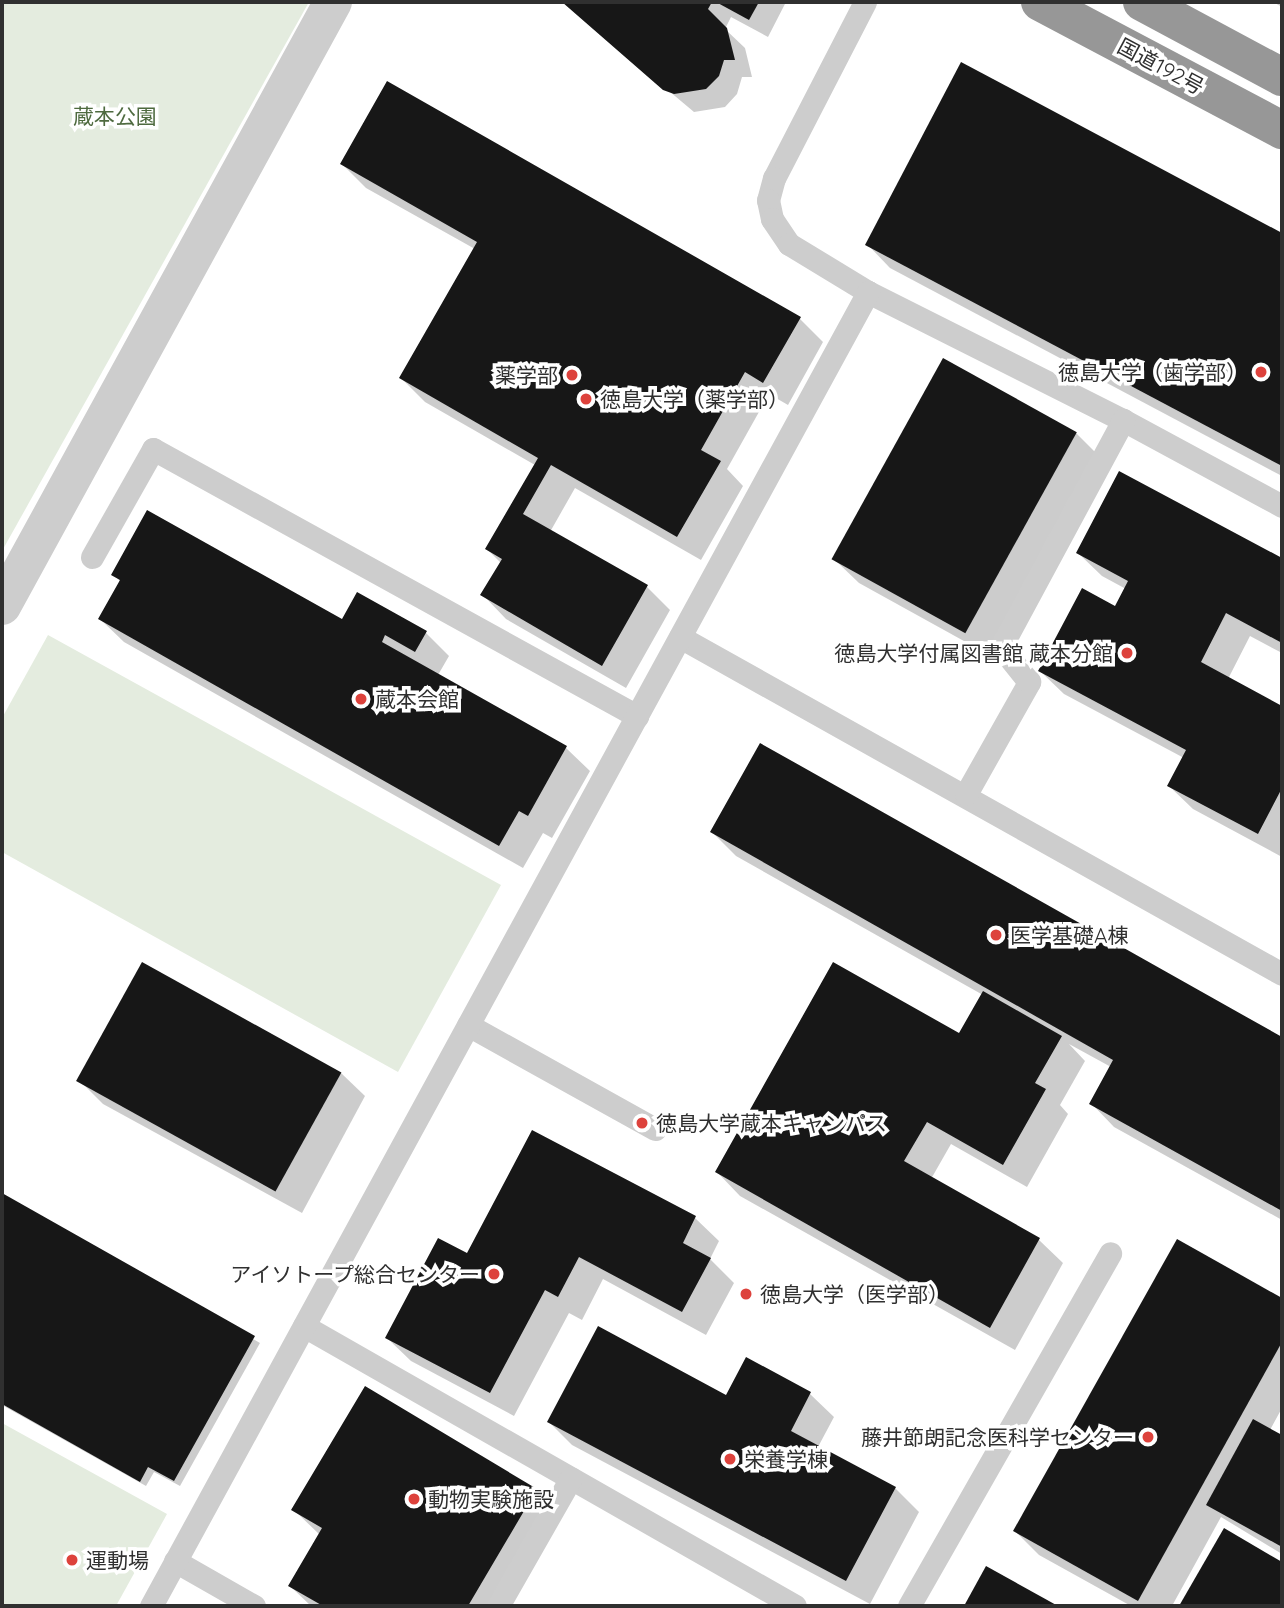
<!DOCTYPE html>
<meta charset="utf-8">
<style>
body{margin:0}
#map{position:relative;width:1284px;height:1608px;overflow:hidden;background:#fff;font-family:Quicksand,"Noto Sans JP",sans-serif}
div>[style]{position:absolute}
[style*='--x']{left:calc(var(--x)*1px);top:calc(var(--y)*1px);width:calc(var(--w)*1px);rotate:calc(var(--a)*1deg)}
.green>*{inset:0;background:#e4ecdf}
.shadow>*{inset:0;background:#0003}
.building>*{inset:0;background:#171717;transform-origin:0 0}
.lane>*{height:23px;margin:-11.5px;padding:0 11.5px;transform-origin:11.5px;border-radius:11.5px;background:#cdcdcd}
.street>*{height:38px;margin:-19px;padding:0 19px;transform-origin:19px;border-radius:19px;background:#cdcdcd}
.highway>*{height:38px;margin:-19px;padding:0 19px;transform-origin:19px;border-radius:19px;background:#979797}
.dots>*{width:19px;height:19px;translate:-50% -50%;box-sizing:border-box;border:4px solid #fff;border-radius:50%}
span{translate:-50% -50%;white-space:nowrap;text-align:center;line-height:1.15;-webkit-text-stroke:7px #fff;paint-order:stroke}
.street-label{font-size:21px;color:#303030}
.park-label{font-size:21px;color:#4e6a3f}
.poi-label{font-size:21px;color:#303030}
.right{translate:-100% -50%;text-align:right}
.left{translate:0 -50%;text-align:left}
.frame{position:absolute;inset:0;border:4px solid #303030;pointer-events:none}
</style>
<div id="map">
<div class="green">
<i style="clip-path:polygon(2px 2px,309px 2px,2px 551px)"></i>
<i style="clip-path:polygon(48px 635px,501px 885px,398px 1072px,2px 852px,2px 718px)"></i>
<i style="clip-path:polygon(2px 1423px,167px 1514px,116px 1606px,2px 1606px)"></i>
</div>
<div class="shadow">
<i style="clip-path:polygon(563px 2px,786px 2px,768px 37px,731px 17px,725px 29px,745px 48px,752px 77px,742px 77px,737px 94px,725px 107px,694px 112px)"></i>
<i style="clip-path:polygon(1273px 2px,1282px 2px,1282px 7px)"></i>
<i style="clip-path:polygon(961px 65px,1282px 235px,1282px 476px,890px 268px,867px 244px)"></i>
<i style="clip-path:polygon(342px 164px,800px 319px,823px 342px,788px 405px,769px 394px,727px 469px,743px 486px,701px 560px,575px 488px,550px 532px,647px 587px,670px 610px,626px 688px,506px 619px,483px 595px,501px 563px,487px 549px,535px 465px,425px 402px,401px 378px,475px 249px,366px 188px)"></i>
<i style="clip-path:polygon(1076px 433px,1099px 456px,991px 656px,859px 583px,835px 560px)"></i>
<i style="clip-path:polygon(1120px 473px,1282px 560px,1282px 653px,1250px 636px,1228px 679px,1282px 708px,1282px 857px,1193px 809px,1169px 786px,1184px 758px,1064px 694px,1040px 671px,1116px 608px,1126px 589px,1102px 576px,1078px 553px)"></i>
<i style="clip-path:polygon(113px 574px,342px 622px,425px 632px,449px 656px,438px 675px,566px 748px,590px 771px,552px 838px,543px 833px,523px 868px,124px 642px,100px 619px,121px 582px)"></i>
<i style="clip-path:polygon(761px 745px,1282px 1039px,1282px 1220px,1114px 1127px,1091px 1103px,1111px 1067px,1069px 1044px,1085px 1061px,1060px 1105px,1068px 1114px,1027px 1187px,951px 1144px,931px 1179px,1039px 1240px,1063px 1263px,1015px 1350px,740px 1196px,717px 1172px,960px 1036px,983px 995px,736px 856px,712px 832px)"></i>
<i style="clip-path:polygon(143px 964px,341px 1073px,365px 1096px,302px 1213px,103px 1104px,79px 1080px)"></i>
<i style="clip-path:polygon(533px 1132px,695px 1218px,719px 1241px,710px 1259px,734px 1283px,706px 1335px,603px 1279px,582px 1320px,569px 1313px,514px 1416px,411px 1361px,387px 1338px,468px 1256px)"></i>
<i style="clip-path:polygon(2px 1195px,260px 1343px,180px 1486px,154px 1472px,146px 1486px,2px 1405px)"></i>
<i style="clip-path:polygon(1177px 1241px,1282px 1300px,1282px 1408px,1270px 1430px,1282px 1437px,1282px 1554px,1221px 1517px,1172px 1606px,1131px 1606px,1039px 1555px,1015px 1531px)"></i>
<i style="clip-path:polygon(747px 1360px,810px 1394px,834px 1417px,818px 1447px,895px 1488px,919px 1512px,870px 1604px,572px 1445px,549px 1422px,727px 1397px)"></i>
<i style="clip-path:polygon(365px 1389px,536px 1490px,560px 1514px,505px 1606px,311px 1606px,290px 1586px,320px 1535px,294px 1510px)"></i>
<i style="clip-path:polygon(1224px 1531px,1282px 1564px,1282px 1606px,1181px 1606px)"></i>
</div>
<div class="building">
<i style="clip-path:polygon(562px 2px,712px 2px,708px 9px,727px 28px,735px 60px,724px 60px,719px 76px,706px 89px,674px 94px,663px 90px)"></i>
<i style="clip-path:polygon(716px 2px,759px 2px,749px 20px)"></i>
<i style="clip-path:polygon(961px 62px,1282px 233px,1282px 466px,865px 245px)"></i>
<i style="clip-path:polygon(387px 81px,801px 317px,763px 383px,745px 372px,701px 450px,721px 461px,677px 537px,551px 465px,523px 514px,648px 585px,602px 666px,480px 595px,502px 559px,485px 549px,538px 458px,399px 378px,477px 242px,340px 164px)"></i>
<i style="left:943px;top:358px;width:153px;height:230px;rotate:29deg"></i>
<i style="clip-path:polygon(1119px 471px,1282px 558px,1282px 643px,1226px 613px,1201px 662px,1282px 706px,1282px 788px,1258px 834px,1167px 786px,1186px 750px,1038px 671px,1082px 588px,1115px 606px,1128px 581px,1076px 553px)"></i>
<i style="clip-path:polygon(147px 510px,342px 619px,357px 592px,427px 631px,415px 652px,385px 635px,382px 642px,567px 746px,528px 816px,519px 811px,499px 846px,98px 619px,120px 580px,111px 575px)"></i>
<i style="clip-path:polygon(760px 743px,1282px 1037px,1282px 1211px,1089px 1104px,1113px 1060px,710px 832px)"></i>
<i style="left:142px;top:962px;width:228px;height:136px;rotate:29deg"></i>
<i style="clip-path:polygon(833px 962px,959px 1033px,983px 991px,1062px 1036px,1035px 1083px,1046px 1089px,1003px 1165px,927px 1122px,904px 1161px,1040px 1238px,990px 1328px,715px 1172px)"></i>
<i style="clip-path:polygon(532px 1130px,696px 1216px,683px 1243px,711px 1258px,682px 1312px,579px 1257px,558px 1297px,545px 1290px,490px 1393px,385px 1338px,438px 1238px,467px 1253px)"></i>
<i style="clip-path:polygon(2px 1193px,255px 1336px,174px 1481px,148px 1467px,140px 1482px,2px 1404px)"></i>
<i style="clip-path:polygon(1177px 1239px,1282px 1298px,1282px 1342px,1138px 1601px,1013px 1531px)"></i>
<i style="clip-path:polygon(598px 1326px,726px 1395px,746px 1357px,811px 1392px,791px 1431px,896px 1487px,846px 1581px,547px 1422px)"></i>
<i style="clip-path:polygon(365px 1386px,537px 1489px,468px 1606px,323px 1606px,288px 1586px,322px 1528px,291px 1510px)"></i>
<i style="clip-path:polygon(1253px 1419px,1282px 1435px,1282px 1547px,1206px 1505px)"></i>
<i style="clip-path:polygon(1224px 1528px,1282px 1562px,1282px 1606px,1179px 1606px)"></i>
<i style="clip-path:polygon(986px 1566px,1058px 1606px,964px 1606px)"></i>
</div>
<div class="lane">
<i style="--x:865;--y:2;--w:198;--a:117.3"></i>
<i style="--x:774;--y:178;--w:23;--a:105"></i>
<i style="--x:768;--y:200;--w:19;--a:78"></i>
<i style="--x:772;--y:219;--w:30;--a:56"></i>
<i style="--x:789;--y:244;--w:92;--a:31.3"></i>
<i style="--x:868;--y:292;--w:285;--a:26.7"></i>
<i style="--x:1123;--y:420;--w:181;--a:28.4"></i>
<i style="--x:92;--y:557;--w:124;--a:-60.5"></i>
<i style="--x:153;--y:449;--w:553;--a:28.88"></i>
<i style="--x:680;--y:637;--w:690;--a:29.24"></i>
<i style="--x:966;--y:794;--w:129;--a:-60.6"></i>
<i style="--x:1029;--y:682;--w:45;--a:-128.7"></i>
<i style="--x:1001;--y:647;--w:258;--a:-61.7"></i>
<i style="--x:468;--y:1025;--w:214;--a:29.1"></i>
<i style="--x:304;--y:1326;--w:565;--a:29.69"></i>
<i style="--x:175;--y:1561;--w:91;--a:29.7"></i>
<i style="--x:151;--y:1606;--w:1497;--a:-61.38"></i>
<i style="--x:498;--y:1606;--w:147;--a:-60.3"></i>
<i style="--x:909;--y:1606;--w:406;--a:-60.3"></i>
</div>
<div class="street">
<i style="--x:2;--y:606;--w:689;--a:-61.28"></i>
</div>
<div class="highway">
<i style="--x:1040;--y:2;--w:274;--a:27.9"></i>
<i style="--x:1142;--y:2;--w:159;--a:28.2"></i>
</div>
<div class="dots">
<i style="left:1261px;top:372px;background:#dd423c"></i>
<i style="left:572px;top:375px;background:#dd423c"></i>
<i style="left:586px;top:399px;background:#dd423c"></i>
<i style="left:1127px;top:653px;background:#dd423c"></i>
<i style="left:361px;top:699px;background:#dd423c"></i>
<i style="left:996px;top:935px;background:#dd423c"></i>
<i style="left:642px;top:1123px;background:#dd423c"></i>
<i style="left:494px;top:1274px;background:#dd423c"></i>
<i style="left:746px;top:1294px;background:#dd423c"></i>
<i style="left:1148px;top:1437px;background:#dd423c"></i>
<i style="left:730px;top:1459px;background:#dd423c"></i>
<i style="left:414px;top:1499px;background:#dd423c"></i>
<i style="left:72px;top:1560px;background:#dd423c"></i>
</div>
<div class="street-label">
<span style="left:1161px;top:66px;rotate:28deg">国道192号</span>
</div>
<div class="park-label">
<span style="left:115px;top:116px">蔵本公園</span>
</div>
<div class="poi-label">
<span class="right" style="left:1247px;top:372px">徳島大学（歯学部）</span>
<span class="right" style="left:558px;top:375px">薬学部</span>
<span class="left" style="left:600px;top:399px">徳島大学（薬学部）</span>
<span class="right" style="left:1113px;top:653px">徳島大学付属図書館 蔵本分館</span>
<span class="left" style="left:375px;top:699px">蔵本会館</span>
<span class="left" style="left:1010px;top:935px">医学基礎A棟</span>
<span class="left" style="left:656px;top:1123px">徳島大学蔵本キャンパス</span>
<span class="right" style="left:480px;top:1274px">アイソトープ総合センター</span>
<span class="left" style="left:760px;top:1294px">徳島大学（医学部）</span>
<span class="right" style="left:1134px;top:1437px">藤井節朗記念医科学センター</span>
<span class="left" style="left:744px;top:1459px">栄養学棟</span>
<span class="left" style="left:428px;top:1499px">動物実験施設</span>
<span class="left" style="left:86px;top:1560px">運動場</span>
</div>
<div class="frame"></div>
</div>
